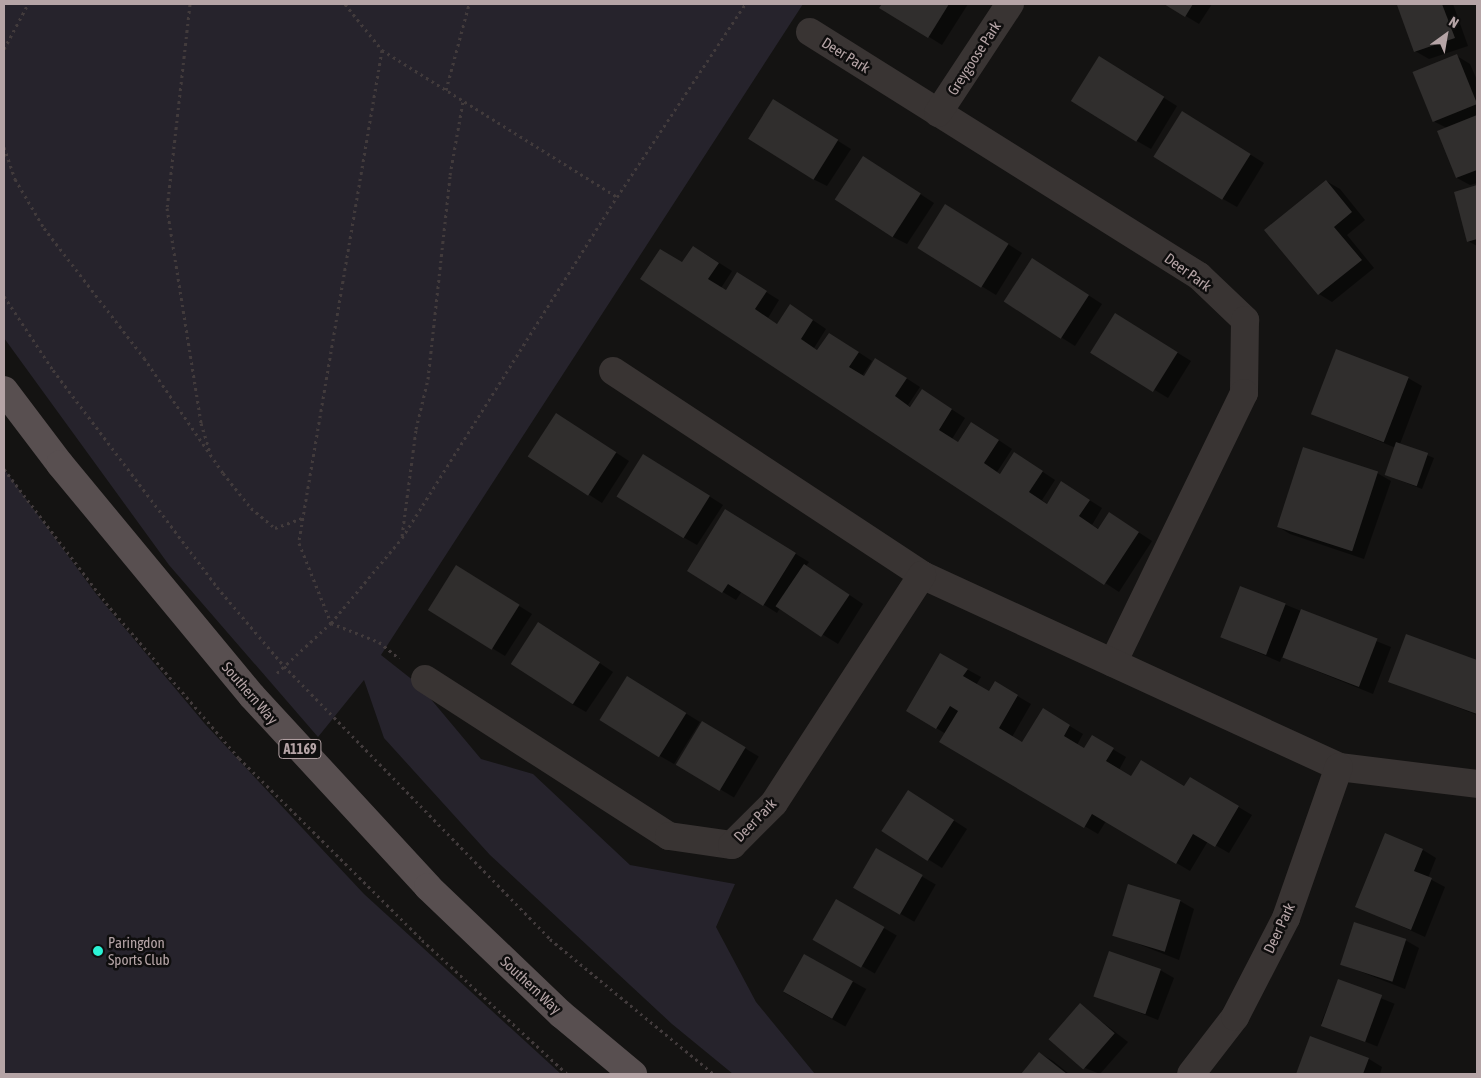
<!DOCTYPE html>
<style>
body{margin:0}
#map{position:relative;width:1481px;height:1078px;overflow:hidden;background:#141312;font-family:"Asap Condensed",sans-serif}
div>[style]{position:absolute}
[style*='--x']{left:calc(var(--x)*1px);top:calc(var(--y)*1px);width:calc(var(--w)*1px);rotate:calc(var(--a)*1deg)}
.green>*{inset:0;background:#26232c}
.shadow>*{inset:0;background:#0007;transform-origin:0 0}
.building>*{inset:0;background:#302e2d;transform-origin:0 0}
.path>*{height:3px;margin-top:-1.5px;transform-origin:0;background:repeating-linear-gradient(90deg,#423b3c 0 2.5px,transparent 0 6.5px)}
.minor>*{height:28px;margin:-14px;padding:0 14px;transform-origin:14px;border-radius:14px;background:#393433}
.major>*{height:28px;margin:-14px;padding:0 14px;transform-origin:14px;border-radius:14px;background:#584f50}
.dots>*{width:14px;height:14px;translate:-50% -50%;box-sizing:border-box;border:2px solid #0f0e0e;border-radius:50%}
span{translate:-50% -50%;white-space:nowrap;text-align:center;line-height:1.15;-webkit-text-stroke:5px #0f0e0e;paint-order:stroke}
.shield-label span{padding:1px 4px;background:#0f0e0e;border:1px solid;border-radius:4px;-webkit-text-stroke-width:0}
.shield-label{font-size:14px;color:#b5a4a6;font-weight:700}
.street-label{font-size:15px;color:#b5a4a6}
.poi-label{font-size:15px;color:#b5a4a6}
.left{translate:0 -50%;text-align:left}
.frame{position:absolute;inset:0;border:5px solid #b5a4a6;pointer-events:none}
.north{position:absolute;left:1421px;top:10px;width:50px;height:50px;-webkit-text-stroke:4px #0f0e0e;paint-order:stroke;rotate:32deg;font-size:14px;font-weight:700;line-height:20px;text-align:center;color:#b5a4a6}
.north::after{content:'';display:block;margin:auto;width:18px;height:22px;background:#b5a4a6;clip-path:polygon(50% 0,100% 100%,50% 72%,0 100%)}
</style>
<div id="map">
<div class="green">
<i style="clip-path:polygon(4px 4px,803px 4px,381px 655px,419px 685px,481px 759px,533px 774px,630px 865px,735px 884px,716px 927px,756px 1002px,815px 1074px,733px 1074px,672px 1024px,490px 855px,384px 738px,364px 680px,318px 737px,169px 565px,4px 338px)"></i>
<i style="clip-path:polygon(4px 469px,97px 595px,205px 724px,364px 894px,561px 1074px,4px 1074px)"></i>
</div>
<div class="shadow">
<i style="clip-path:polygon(883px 4px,968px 4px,942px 45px,881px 7px)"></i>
<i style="clip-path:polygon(1166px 4px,1212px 4px,1199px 24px)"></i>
<i style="clip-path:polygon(1406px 4px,1453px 4px,1468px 46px,1429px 59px,1415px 51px,1399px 6px)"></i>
<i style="clip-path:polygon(1457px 56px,1470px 64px,1477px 80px,1477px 183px,1470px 185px,1457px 178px,1447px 128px,1435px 122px)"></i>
<i style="clip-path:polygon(1113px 66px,1177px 106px,1151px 149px,1137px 141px)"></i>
<i style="clip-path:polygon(787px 109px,851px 149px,827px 186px,813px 179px)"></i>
<i style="clip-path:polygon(1196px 121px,1264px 163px,1237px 207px,1223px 199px)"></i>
<i style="clip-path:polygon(877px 166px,934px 203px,907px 244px,893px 237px)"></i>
<i style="clip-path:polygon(1326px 181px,1340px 189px,1365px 220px,1347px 235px,1374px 268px,1332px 302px,1319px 294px)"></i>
<i style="clip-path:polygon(1477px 187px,1477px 246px,1468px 241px,1456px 193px)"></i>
<i style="clip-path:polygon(959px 213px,1022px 253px,996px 295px,919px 248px)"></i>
<i style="clip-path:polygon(694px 247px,732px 271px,721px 288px,727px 291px,750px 282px,779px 300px,768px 318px,778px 325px,804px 314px,826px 329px,814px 348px,818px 351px,843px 342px,872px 361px,862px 376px,864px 377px,889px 367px,920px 387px,908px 405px,911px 407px,936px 399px,965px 418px,952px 439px,959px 443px,985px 431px,1012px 449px,997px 472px,1001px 475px,1028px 462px,1055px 480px,1042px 500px,1048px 505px,1075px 491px,1102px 508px,1092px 525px,1099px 529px,1123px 522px,1152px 541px,1119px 592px,641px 279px,683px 264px)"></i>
<i style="clip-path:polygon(1046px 268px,1102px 304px,1075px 346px,1005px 302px)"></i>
<i style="clip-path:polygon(1129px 323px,1191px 361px,1168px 398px,1092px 352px)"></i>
<i style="clip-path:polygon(1408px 378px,1422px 386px,1400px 444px,1434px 458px,1422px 489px,1386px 475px,1396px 448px,1312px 414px)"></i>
<i style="clip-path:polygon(570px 423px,629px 461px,602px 503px,529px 456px)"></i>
<i style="clip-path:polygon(657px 463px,723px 505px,697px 545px,683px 537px)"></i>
<i style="clip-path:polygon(1377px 473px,1391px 481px,1364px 559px,1290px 534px,1277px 526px)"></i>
<i style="clip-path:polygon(739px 519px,809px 562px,806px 566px,863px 604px,838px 644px,780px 608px,777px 613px,742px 591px,736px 600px,688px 571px)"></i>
<i style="clip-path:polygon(470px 575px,532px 614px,505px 656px,429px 610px)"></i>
<i style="clip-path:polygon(1241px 587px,1391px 647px,1373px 694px,1282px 657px,1280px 662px,1222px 637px)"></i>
<i style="clip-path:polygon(552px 631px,613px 672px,586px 712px,572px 704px)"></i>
<i style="clip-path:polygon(1406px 636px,1477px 662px,1477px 715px,1390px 681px)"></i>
<i style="clip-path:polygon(941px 655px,981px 677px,976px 685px,990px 693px,995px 683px,1031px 704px,1012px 737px,1023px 744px,1043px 710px,1083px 734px,1077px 745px,1085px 749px,1092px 737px,1126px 757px,1119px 770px,1132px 777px,1185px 788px,1191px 779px,1252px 815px,1229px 853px,1208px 841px,1190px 871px,1106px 821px,1098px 834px,941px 742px,946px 734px,908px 711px)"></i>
<i style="clip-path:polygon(641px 686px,700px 722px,674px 764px,660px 756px)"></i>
<i style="left:703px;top:723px;width:65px;height:48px;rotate:31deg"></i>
<i style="clip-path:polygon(922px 800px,967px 829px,942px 868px,883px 831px)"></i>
<i style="left:876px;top:850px;width:69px;height:43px;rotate:30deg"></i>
<i style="clip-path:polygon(1423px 850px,1436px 858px,1428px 878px,1445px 887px,1425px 937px,1357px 906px)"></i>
<i style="left:837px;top:901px;width:69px;height:44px;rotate:30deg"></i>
<i style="clip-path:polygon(1180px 901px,1194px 909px,1179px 960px,1113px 934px)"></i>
<i style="clip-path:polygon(1405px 940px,1419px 948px,1405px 989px,1341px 964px)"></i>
<i style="left:805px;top:955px;width:70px;height:43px;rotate:29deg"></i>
<i style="clip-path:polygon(1160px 970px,1174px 978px,1158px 1020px,1095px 995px)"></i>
<i style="left:1338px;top:981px;width:61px;height:46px;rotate:22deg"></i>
<i style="clip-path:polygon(1080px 1005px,1128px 1042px,1100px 1074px,1085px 1068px,1051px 1040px)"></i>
<i style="clip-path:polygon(1311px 1038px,1369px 1059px,1382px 1067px,1380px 1074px,1297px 1074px)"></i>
<i style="clip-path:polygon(1039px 1053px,1053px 1061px,1069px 1074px,1022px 1074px)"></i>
</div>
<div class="building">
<i style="clip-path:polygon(882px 4px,949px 4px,928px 38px,879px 8px)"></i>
<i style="clip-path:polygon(1164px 4px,1193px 4px,1185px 17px)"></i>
<i style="clip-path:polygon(1402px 4px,1442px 4px,1455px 38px,1414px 52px,1397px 5px)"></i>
<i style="left:1457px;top:54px;width:54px;height:48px;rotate:68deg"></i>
<i style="left:1099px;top:56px;width:77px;height:53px;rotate:32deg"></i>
<i style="left:773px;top:99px;width:77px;height:47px;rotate:32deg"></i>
<i style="left:1182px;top:111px;width:81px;height:54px;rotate:32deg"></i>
<i style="clip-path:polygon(1477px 115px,1477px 170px,1456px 178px,1437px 131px)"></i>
<i style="left:863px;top:156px;width:69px;height:52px;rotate:33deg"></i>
<i style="clip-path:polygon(1326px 180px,1352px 212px,1334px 227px,1362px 260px,1318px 295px,1264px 230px)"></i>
<i style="clip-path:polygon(1477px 185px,1477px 239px,1467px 242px,1454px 192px)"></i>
<i style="left:945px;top:204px;width:75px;height:52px;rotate:32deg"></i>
<i style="clip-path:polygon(693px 246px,719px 263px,708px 279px,726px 290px,737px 272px,767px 291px,755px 309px,777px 324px,790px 304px,813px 320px,801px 339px,817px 350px,829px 333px,859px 352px,849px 367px,864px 376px,875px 358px,907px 378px,895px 396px,910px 407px,922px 389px,952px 409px,939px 430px,958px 442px,971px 422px,999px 440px,984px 463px,1000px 474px,1014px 452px,1043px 471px,1029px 492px,1047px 504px,1061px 481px,1090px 500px,1079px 516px,1098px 529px,1109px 512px,1139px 532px,1104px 585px,640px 279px,660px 249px,682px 262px)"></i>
<i style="left:1032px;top:258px;width:68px;height:52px;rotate:33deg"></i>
<i style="left:1115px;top:313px;width:74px;height:47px;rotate:32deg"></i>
<i style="left:1336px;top:349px;width:78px;height:70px;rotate:21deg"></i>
<i style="left:556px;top:413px;width:72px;height:52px;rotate:33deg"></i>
<i style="left:1396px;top:442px;width:34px;height:35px;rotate:19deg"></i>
<i style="left:1303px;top:447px;width:79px;height:84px;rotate:18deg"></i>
<i style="left:643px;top:454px;width:79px;height:50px;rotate:32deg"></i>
<i style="clip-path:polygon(725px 509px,796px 553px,763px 606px,728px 584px,722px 593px,687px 571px)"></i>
<i style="left:804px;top:564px;width:55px;height:51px;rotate:34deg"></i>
<i style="left:456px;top:565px;width:75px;height:53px;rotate:32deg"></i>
<i style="left:1240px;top:586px;width:49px;height:55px;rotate:21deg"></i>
<i style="left:1301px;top:609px;width:82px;height:52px;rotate:21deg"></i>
<i style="left:538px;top:622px;width:74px;height:50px;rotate:33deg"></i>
<i style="clip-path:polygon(1406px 634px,1477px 660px,1477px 714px,1388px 682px)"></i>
<i style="clip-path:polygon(940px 653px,968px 669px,963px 676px,989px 691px,995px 681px,1018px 695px,999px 728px,1022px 742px,1043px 708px,1070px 725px,1064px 736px,1084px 748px,1092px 735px,1114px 748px,1106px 761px,1131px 776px,1141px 760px,1184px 786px,1190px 777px,1239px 806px,1215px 847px,1193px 834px,1176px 864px,1092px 814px,1084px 828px,939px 742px,958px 711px,950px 706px,936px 729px,906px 711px)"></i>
<i style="left:627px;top:676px;width:70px;height:52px;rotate:32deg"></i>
<i style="left:702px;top:721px;width:51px;height:51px;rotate:31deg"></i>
<i style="left:908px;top:790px;width:55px;height:49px;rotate:33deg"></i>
<i style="clip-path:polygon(1385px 833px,1423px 849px,1414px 871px,1432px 878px,1411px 930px,1355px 907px)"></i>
<i style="left:876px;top:848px;width:54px;height:46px;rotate:30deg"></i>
<i style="left:1128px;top:884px;width:55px;height:54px;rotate:17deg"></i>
<i style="left:836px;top:899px;width:56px;height:47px;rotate:30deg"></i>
<i style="left:1354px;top:922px;width:55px;height:45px;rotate:18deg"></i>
<i style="left:1109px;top:951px;width:55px;height:48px;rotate:19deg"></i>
<i style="left:804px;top:954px;width:56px;height:43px;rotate:29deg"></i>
<i style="left:1338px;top:979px;width:47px;height:50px;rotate:20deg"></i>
<i style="left:1080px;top:1003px;width:46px;height:48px;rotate:41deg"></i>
<i style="clip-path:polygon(1310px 1036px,1369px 1058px,1363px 1074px,1296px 1074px)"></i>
<i style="clip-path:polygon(1039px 1052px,1067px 1074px,1021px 1074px)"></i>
</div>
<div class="path">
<i style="--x:190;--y:4;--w:205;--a:96.4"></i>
<i style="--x:167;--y:208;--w:218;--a:81"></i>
<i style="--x:201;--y:423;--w:31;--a:73"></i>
<i style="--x:345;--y:4;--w:59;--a:51.2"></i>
<i style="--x:382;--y:50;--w:277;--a:32"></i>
<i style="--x:617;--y:197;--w:232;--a:-56.4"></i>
<i style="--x:4;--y:49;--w:51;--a:-61.9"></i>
<i style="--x:382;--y:50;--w:500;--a:99.6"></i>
<i style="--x:299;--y:543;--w:86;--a:68.2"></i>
<i style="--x:331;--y:623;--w:111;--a:-50.1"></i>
<i style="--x:402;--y:538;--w:403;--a:-57.8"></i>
<i style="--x:446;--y:90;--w:89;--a:-75"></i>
<i style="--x:4;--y:147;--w:34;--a:71"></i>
<i style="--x:15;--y:179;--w:57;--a:59.4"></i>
<i style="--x:44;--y:228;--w:164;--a:52.4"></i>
<i style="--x:144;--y:358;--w:140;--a:55.5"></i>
<i style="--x:223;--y:473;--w:45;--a:51.3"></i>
<i style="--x:251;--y:508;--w:31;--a:40"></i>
<i style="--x:275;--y:528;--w:30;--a:-20"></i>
<i style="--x:4;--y:296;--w:89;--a:56.5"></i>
<i style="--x:53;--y:370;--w:272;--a:52.9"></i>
<i style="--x:217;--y:587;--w:104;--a:49.7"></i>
<i style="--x:284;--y:666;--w:381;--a:45.7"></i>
<i style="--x:550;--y:939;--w:212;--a:39.5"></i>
<i style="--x:4;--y:469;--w:168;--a:52.7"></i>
<i style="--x:106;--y:603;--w:204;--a:49.4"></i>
<i style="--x:239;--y:758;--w:258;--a:44.8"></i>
<i style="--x:422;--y:940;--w:197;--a:42.7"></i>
<i style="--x:402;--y:536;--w:108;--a:-82.5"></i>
<i style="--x:416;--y:429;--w:51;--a:-76.5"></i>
<i style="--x:428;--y:379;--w:205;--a:-83.8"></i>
<i style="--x:450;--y:175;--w:75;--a:-80"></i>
<i style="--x:277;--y:673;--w:74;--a:-42.8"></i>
<i style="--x:331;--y:623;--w:52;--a:21.6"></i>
<i style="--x:379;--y:642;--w:26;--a:39"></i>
</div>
<div class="minor">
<i style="--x:810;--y:32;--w:459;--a:32.1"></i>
<i style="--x:1199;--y:276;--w:64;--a:43.7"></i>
<i style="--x:1245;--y:320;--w:73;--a:90.8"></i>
<i style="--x:1244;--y:393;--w:300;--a:115.9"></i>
<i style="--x:938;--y:113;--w:131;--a:-56.6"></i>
<i style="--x:613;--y:371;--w:370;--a:33.4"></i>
<i style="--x:922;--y:575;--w:459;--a:24.7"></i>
<i style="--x:1339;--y:767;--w:139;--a:7"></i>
<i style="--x:425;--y:679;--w:290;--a:32.8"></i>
<i style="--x:669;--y:836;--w:64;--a:8.1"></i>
<i style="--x:732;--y:845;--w:59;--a:-45"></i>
<i style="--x:774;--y:803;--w:272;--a:-57"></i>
<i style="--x:1191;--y:1074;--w:72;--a:-52.3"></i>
<i style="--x:1235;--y:1017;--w:111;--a:-62.7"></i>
<i style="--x:1286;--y:918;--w:160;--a:-70.7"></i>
</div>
<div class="major">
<i style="--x:4;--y:390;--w:93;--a:52.9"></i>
<i style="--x:60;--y:464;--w:301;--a:50.4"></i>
<i style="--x:252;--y:696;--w:260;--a:47.3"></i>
<i style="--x:428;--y:887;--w:184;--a:43.7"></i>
<i style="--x:561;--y:1014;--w:94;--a:39.8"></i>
</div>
<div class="dots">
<i style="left:98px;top:951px;background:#2bf3d6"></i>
</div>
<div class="shield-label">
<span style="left:300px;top:749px">A1169</span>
</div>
<div class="street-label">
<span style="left:846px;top:55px;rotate:32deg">Deer Park</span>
<span style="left:974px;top:58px;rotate:-57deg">Greygoose Park</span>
<span style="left:1188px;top:272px;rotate:36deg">Deer Park</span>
<span style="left:250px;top:693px;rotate:49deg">Southern Way</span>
<span style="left:755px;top:820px;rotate:-46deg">Deer Park</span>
<span style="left:1279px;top:928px;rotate:-65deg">Deer Park</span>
<span style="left:531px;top:985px;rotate:43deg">Southern Way</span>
</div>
<div class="poi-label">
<span class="left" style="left:108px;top:951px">Paringdon<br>Sports Club</span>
</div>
<div class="frame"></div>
<div class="north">N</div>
</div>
